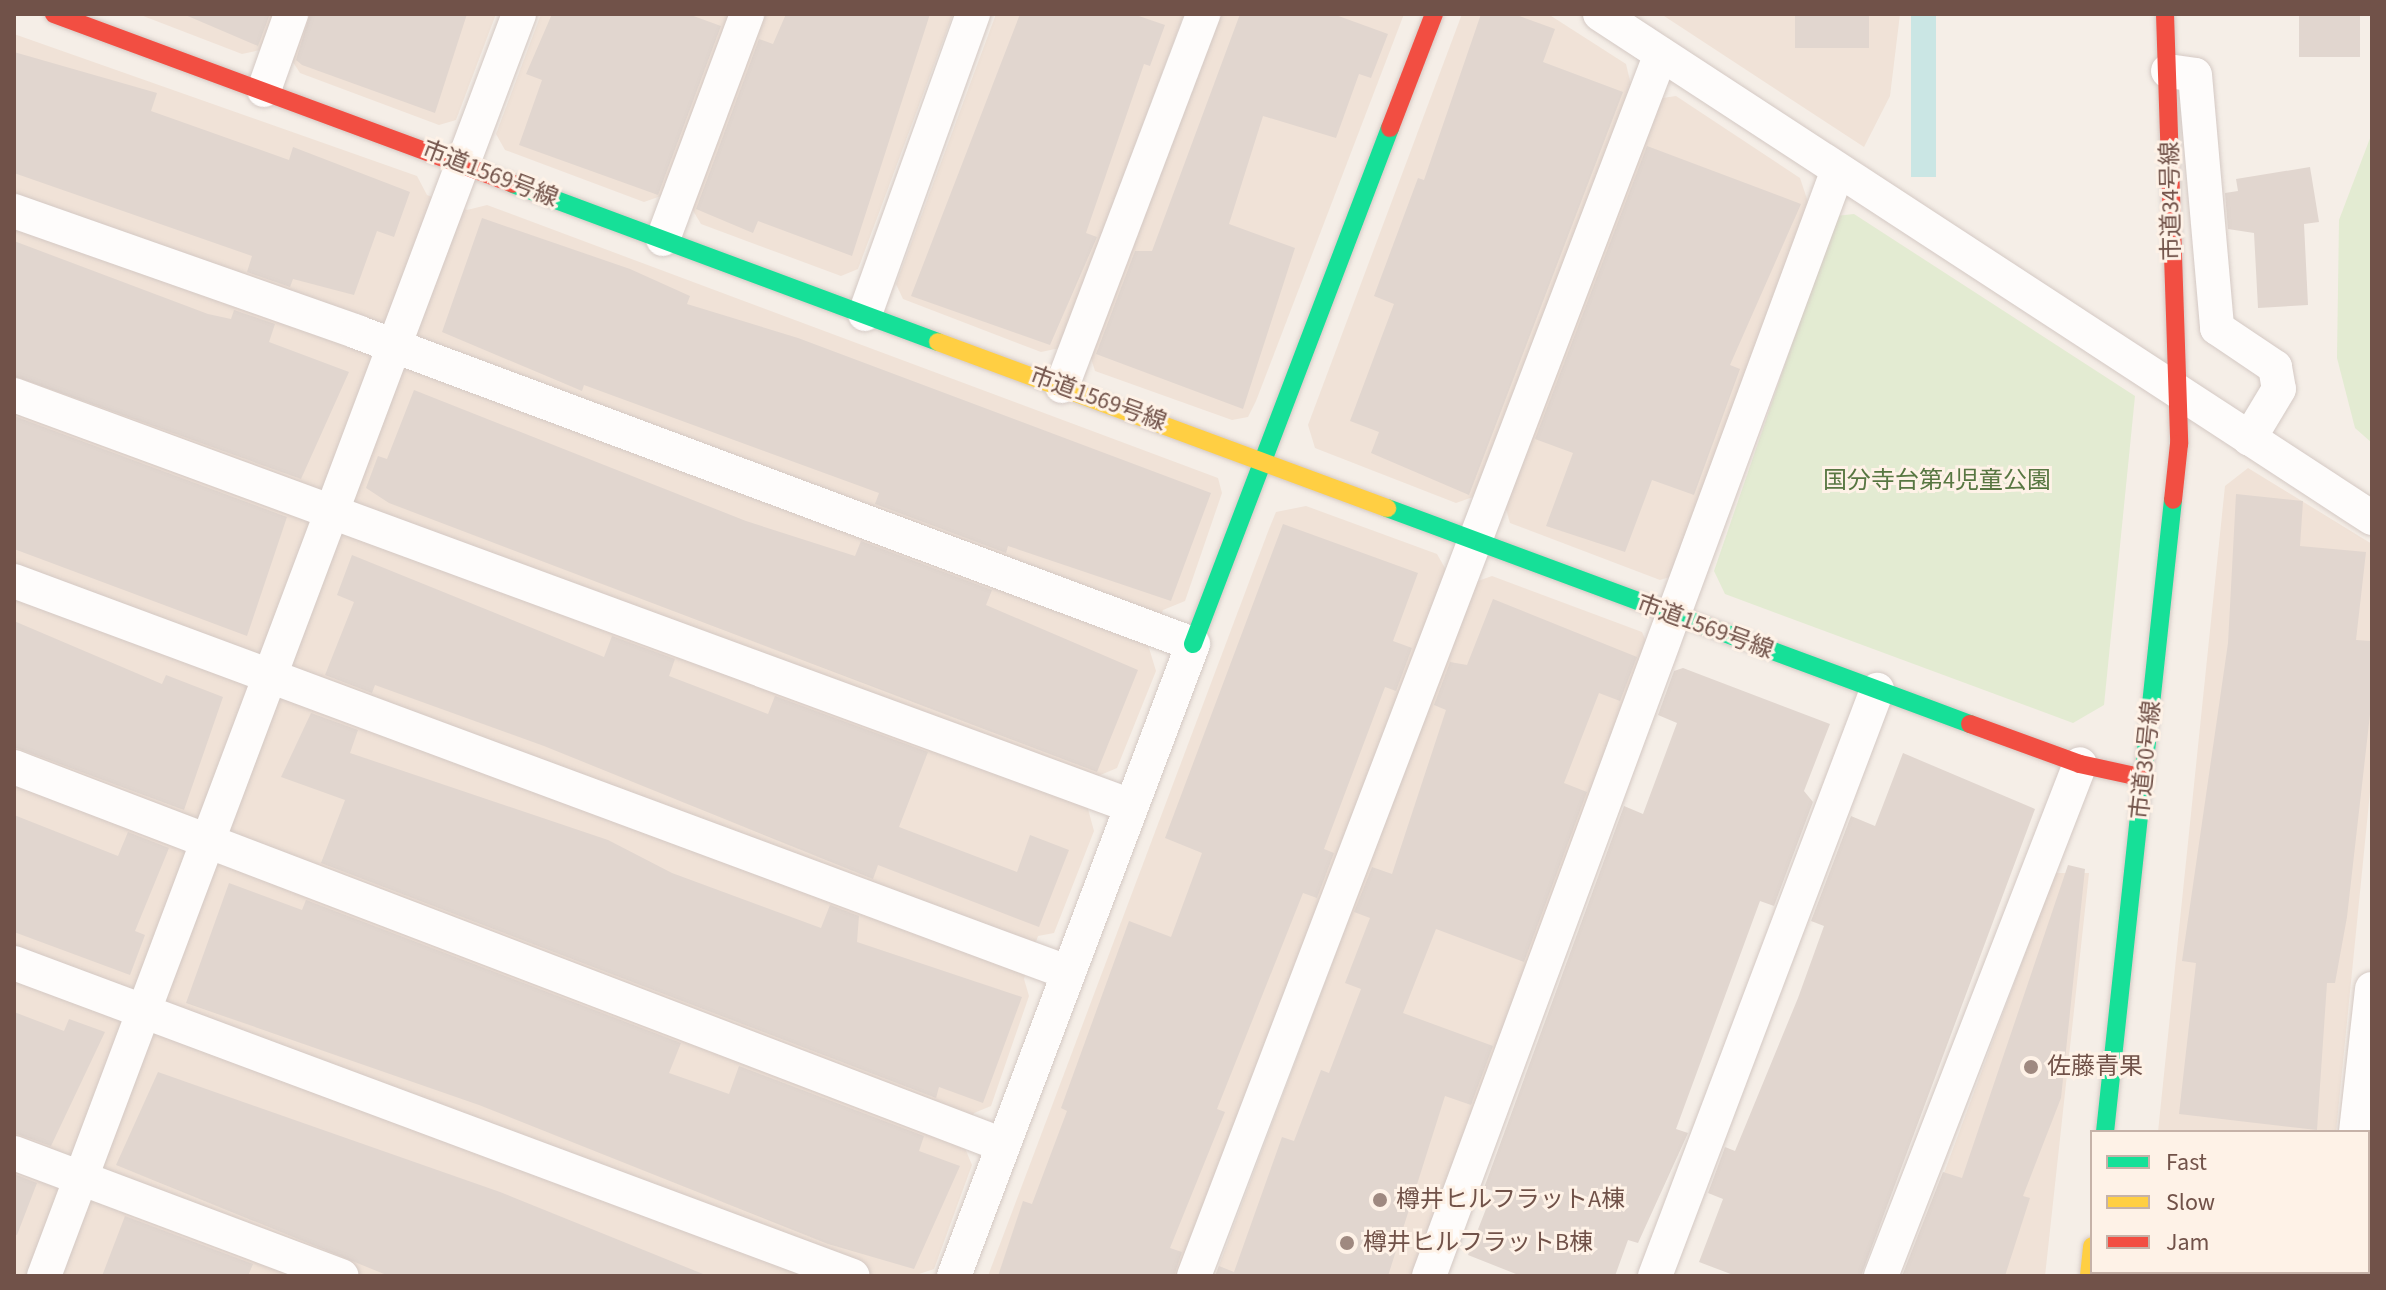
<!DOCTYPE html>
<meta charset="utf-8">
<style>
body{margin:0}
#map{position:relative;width:2386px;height:1290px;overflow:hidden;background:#f5eee7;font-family:"Source Sans 3","Noto Sans JP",sans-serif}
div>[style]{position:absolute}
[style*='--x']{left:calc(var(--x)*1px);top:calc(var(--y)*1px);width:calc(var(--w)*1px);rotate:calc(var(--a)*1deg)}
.residential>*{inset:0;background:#f0e2d7}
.green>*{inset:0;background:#e3ebd2}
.water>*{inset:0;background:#cae6e4;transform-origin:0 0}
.building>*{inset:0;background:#e1d6cf;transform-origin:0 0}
.roads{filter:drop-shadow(0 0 2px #d4c9c4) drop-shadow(0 0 2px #d4c9c4)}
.street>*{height:34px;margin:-17px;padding:0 17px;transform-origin:17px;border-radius:17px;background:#fefcfb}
.fast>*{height:18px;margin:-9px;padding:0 9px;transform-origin:9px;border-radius:9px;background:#16e098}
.slow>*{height:18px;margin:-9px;padding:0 9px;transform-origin:9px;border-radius:9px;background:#ffcf43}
.jam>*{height:18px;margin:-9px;padding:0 9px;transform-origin:9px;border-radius:9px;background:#f24e42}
.dots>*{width:22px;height:22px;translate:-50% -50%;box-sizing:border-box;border:4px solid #fef2e7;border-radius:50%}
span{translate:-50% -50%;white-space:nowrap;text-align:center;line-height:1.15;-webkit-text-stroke:6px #fef2e7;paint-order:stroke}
.street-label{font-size:24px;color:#715249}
.park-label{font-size:24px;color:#587742}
.poi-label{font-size:24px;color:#715249}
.left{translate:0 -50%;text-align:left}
.frame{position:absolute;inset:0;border:16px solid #715249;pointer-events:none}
.legend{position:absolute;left:2090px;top:1130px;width:280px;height:144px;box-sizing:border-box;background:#fef2e7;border:2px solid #c6b2a8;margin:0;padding:10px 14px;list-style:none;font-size:24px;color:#715249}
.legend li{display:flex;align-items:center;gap:16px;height:40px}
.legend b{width:40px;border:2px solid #c6b2a8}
</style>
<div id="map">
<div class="residential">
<i style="clip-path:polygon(138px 14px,274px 14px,260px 50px,242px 54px)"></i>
<i style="clip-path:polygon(308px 14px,496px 14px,456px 120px,439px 125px,300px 73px,291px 59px)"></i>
<i style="clip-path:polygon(541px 14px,729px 14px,661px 196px,644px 202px,505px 150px,496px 134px)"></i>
<i style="clip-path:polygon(764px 14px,953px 14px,858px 269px,841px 276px,701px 224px,692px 209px)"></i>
<i style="clip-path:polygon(996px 14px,1184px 14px,1060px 348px,1041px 352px,903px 299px,896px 284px)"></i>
<i style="clip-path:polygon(1217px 14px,1404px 14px,1256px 401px,1248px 417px,1232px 420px,1095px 371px,1090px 355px)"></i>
<i style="clip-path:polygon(1462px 14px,1548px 14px,1626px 64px,1631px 85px,1473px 497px,1456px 503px,1315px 448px,1308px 425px)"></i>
<i style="clip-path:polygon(1661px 14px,1900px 14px,1890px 96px,1864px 147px)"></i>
<i style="clip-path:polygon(14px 34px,417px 176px,427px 195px,467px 210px,487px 205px,1218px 478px,1222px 493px,1185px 601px,1163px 610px,1149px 648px,1156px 671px,1117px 768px,1098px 776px,1088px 809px,1094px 831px,1054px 933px,1038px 936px,1024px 979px,1029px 996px,991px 1106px,974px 1113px,962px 1141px,972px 1165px,934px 1269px,913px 1276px,14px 1276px)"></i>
<i style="clip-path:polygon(1676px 96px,1800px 178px,1810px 208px,1676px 575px,1660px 580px,1510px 523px,1505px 506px,1656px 99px)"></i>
<i style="clip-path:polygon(2248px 468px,2372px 544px,2372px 772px,2336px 1132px,2158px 1132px,2225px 486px)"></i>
<i style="clip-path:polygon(1306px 506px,1437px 554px,1446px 570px,1180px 1276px,988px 1276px,1269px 529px,1276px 512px)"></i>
<i style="clip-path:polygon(1492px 576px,1642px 632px,1649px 648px,1415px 1276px,1215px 1276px,1475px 582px)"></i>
<i style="clip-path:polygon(2055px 873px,2089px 873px,2045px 1276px,1906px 1276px)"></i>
<i style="clip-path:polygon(2143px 1272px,2322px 1272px,2142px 1276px)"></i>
</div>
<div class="green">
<i style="clip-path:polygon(2372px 133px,2372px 443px,2355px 428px,2337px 358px,2339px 220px)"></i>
<i style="clip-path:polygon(1854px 214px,2135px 396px,2104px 705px,2073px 723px,1725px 594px,1714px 571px,1836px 216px)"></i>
</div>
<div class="water">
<i style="left:1911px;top:14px;width:25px;height:163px"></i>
</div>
<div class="building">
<i style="clip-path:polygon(183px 14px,270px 14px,258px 46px)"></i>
<i style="clip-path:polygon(310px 14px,467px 14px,435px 113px,302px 65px,296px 60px)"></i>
<i style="clip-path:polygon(552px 14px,688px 14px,721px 26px,658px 195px,519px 145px,542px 80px,526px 74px)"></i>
<i style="clip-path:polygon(786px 14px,930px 14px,852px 256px,758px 221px,753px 233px,696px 209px,759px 39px,773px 44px)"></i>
<i style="clip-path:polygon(1020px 14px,1133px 14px,1165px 25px,1150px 66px,1144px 64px,1086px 233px,1097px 237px,1050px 345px,911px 296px)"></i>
<i style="clip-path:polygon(1240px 14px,1333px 14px,1388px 34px,1371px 78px,1359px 74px,1336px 138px,1263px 116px,1229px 224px,1295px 248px,1243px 409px,1096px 354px,1135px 251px,1152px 251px)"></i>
<i style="clip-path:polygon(1481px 14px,1514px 14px,1555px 29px,1543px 62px,1623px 92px,1469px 495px,1371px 453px,1379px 432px,1350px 421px,1394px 304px,1374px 296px,1418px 178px,1424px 180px)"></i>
<i style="left:1795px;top:14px;width:74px;height:34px"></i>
<i style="left:2299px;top:14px;width:61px;height:43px"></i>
<i style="clip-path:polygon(14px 52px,157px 93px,151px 111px,289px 160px,293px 147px,410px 192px,394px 237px,377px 231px,354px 295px,293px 279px,290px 287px,247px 272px,252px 256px,14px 173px)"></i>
<i style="clip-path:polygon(1647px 146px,1801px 204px,1730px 365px,1740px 369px,1694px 495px,1652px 480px,1625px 552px,1546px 526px,1573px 453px,1535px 439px)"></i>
<i style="clip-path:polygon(2310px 167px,2319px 222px,2304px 224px,2308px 305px,2258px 308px,2254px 233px,2228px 229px,2225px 193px,2238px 191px,2236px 179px)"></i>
<i style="clip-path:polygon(482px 218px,630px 269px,690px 296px,687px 304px,798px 338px,1211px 493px,1171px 601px,1008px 546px,1006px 553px,875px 504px,879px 493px,584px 385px,582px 391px,442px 332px)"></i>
<i style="clip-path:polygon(14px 241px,208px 314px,231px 319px,234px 310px,275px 324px,269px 342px,349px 372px,301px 479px,14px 376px)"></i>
<i style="clip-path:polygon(414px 390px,746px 521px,855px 556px,861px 541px,992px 590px,986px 605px,1138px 670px,1097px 772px,389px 503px,366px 488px,378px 456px,387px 459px)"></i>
<i style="clip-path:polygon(14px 416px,287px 517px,247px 636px,14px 549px)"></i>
<i style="clip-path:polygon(2236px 494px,2303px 501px,2300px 546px,2366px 552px,2356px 640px,2372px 641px,2372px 697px,2347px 917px,2335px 983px,2327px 983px,2317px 1130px,2179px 1114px,2196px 963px,2182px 961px,2228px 643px)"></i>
<i style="clip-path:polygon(1283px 524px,1418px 573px,1393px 641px,1412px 648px,1396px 691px,1385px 687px,1324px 849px,1334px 853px,1317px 898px,1303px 893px,1217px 1109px,1225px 1112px,1170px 1248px,1182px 1252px,1174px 1276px,998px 1276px,1023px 1201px,1032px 1204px,1067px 1111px,1061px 1108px,1129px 921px,1171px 937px,1202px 853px,1165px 838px)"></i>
<i style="clip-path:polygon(352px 555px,604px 657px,612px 636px,675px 659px,669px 676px,768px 714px,775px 696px,928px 752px,899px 827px,1017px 872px,1030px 835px,1069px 850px,1039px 927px,878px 865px,873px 879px,544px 746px,375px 685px,372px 693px,325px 675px,354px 602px,337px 595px)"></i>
<i style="clip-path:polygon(1493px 599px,1637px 657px,1620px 701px,1599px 693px,1564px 783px,1587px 792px,1524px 962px,1436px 929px,1403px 1013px,1493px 1046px,1471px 1105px,1445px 1096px,1388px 1276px,1215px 1276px,1219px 1266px,1234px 1272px,1282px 1137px,1294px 1141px,1321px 1070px,1329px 1073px,1361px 989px,1345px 983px,1370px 918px,1354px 912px,1372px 867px,1392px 874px,1446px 710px,1434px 705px,1450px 662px,1467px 665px)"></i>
<i style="clip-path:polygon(14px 621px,162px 684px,166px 675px,223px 697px,184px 810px,14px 747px)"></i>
<i style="clip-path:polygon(1683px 668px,1830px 724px,1804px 791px,1813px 802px,1774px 906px,1760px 901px,1676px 1129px,1688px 1133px,1638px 1243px,1628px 1240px,1615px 1276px,1521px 1276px,1468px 1255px,1493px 1191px,1484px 1188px,1624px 806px,1643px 814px,1677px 723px,1658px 715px,1674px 671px)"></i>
<i style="clip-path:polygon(311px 713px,358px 730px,350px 753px,608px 840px,672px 873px,821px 928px,830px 905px,859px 916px,857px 942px,1022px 997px,983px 1103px,939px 1087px,936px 1098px,321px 863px,345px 800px,281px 777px)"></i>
<i style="clip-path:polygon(1903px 753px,2035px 809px,1861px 1276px,1736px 1276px,1699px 1262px,1723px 1199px,1708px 1193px,1725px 1147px,1735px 1151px,1798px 998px,1824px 926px,1811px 921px,1851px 816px,1875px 826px)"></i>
<i style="clip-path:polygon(14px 815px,118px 856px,128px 832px,169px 848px,135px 931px,145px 935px,130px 975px,14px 932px)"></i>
<i style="clip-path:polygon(2068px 865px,2085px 869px,2061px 1098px,2023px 1196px,2030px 1198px,2005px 1276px,1902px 1276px,1943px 1172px,1962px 1178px)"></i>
<i style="clip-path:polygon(229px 883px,302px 910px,306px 900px,681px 1043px,669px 1073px,729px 1094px,739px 1066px,924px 1136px,919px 1151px,960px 1166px,914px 1269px,828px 1244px,479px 1105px,186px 1003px)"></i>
<i style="clip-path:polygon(14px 1012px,64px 1031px,69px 1019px,105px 1032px,51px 1146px,14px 1133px)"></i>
<i style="clip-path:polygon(158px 1072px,500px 1192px,708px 1276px,389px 1276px,116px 1165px)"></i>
<i style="clip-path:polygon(14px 1174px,37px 1183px,17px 1235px,14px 1234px)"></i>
<i style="clip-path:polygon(125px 1216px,253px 1264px,248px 1276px,102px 1276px)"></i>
</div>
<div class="roads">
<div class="street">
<i style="--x:1600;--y:14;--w:922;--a:33.14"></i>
<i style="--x:2168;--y:71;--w:27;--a:8"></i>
<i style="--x:2195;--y:75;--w:254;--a:85"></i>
<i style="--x:2217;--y:328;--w:70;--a:33.9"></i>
<i style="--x:2275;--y:367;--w:22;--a:80"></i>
<i style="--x:2279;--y:389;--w:58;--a:121"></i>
<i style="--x:264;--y:90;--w:81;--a:-70.4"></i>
<i style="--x:14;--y:211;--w:364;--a:19.4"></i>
<i style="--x:357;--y:332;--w:892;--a:20.47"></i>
<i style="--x:1193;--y:644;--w:676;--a:110.71"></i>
<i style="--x:663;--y:239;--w:240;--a:-69.5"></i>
<i style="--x:865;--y:314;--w:319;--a:-70.2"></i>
<i style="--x:1062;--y:386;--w:398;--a:-69.2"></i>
<i style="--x:14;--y:395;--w:1190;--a:20.2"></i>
<i style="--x:14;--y:581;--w:1125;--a:20.38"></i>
<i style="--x:14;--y:767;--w:1059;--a:20.92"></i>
<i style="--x:14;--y:963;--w:895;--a:20.46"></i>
<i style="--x:2356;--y:1132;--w:144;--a:-83.6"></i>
<i style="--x:14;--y:1153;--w:350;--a:20.6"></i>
<i style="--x:2368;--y:1271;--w:4;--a:14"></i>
<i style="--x:44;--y:1276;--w:1348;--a:-69.37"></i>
<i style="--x:1194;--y:1276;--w:1308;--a:-69.09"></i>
<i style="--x:1429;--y:1276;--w:1179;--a:-69.71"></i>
<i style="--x:1655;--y:1276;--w:627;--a:-69.25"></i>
<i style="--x:1881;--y:1276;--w:549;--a:-68.76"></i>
<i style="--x:2340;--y:1276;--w:4;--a:-76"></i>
</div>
<div class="fast">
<i style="--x:513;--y:184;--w:453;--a:20.4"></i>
<i style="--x:1387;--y:508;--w:622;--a:20.33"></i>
<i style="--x:1193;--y:644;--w:552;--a:-69.1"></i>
<i style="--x:2105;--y:1132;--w:636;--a:-83.86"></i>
</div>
<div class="slow">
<i style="--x:938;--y:342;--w:479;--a:20.3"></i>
<i style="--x:2089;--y:1276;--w:30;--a:-84"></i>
</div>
<div class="jam">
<i style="--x:54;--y:14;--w:489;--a:20.3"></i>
<i style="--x:2165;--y:14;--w:430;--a:88.1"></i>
<i style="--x:2179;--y:444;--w:56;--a:96.1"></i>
<i style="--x:1390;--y:128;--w:122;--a:-68.9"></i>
<i style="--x:1970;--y:724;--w:117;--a:20"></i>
<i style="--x:2080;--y:764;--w:66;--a:12.3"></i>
</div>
</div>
<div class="dots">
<i style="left:2031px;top:1067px;background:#9f8980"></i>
<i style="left:1380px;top:1200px;background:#9f8980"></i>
<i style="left:1347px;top:1243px;background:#9f8980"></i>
</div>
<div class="street-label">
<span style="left:490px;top:174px;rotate:21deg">市道1569号線</span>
<span style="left:2171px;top:201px;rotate:-91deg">市道34号線</span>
<span style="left:1098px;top:399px;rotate:20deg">市道1569号線</span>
<span style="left:1705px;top:627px;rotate:20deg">市道1569号線</span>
<span style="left:2146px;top:760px;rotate:-84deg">市道30号線</span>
</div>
<div class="park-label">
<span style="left:1937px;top:481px">国分寺台第4児童公園</span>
</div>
<div class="poi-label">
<span class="left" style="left:2047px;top:1067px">佐藤青果</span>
<span class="left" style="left:1396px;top:1200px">樽井ヒルフラットA棟</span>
<span class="left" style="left:1363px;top:1243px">樽井ヒルフラットB棟</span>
</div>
<div class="frame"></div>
<ul class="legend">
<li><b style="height:10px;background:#16e098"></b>Fast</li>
<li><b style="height:10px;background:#ffcf43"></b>Slow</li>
<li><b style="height:10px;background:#f24e42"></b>Jam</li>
</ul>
</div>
